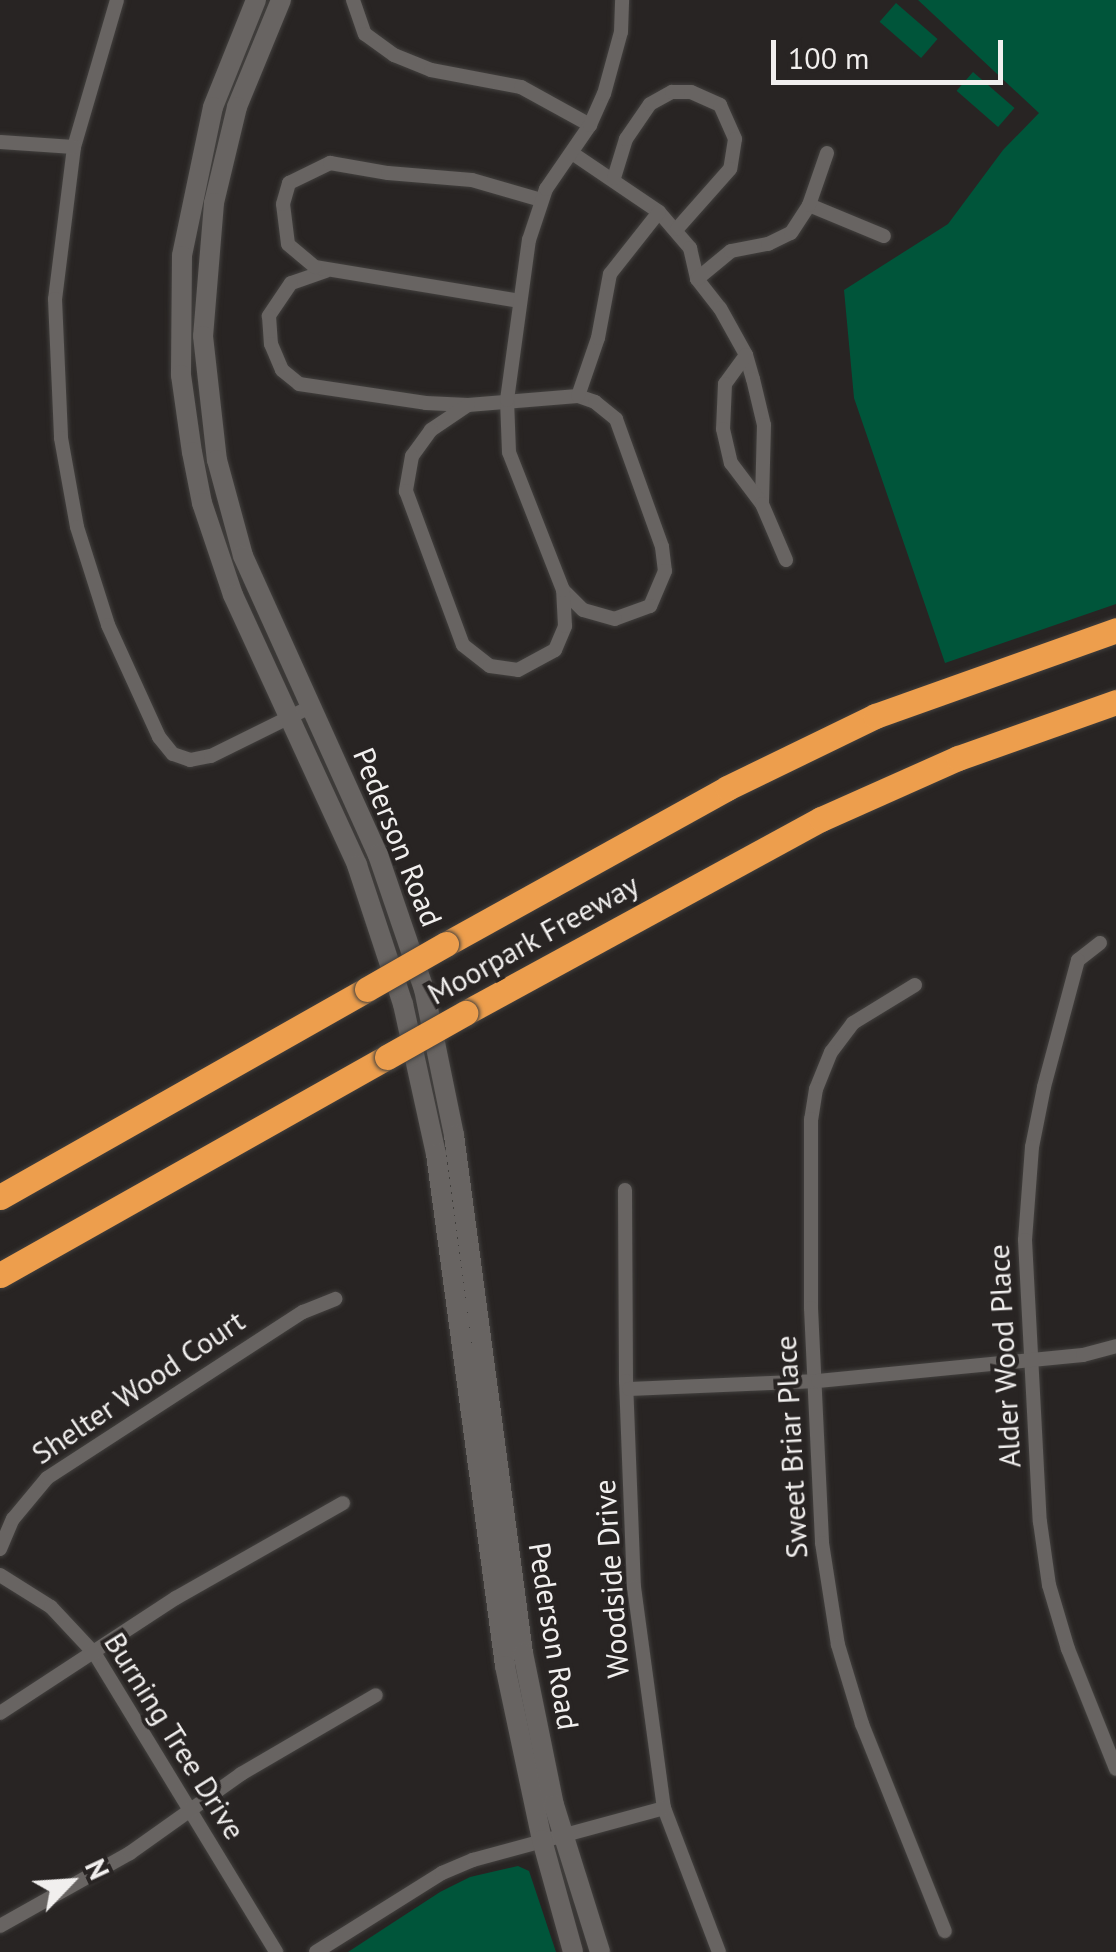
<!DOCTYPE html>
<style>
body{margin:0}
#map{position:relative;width:1116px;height:1952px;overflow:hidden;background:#282423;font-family:"PT Sans",sans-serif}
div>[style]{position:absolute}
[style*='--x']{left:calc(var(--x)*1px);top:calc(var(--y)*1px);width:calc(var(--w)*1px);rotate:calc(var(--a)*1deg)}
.green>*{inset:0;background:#00553a;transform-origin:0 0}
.roads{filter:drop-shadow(0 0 2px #42403e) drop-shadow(0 0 2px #42403e)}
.street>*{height:14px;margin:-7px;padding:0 7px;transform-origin:7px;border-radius:7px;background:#686462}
.secondary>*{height:20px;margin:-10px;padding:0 10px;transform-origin:10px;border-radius:10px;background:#686462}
.highway>*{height:25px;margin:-12.5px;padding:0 12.5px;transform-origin:12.5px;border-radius:12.5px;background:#ed9e4d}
.bridges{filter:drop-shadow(0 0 2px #42403e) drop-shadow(0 0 2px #42403e)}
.highway-bridge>*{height:25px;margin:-12.5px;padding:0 12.5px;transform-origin:12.5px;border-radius:12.5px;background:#ed9e4d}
span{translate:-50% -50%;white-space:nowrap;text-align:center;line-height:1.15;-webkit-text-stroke:8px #282423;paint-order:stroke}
.street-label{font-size:30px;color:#f1efee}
.north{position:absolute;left:20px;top:1832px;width:100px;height:100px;-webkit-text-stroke:8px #282423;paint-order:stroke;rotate:65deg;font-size:28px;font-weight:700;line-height:40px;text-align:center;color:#f1efee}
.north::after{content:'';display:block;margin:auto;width:35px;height:45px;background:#f1efee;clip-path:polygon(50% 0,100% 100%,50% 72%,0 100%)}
.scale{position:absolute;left:771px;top:40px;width:232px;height:45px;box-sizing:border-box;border:5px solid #f1efee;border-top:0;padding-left:12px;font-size:30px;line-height:35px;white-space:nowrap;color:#f1efee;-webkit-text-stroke:8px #282423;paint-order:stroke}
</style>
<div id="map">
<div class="green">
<i style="clip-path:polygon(918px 0,1116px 0,1116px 604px,945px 663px,854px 398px,844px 290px,948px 224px,1003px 150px,1039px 113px)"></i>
<i style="left:896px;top:3px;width:55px;height:25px;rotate:41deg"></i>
<i style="left:973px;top:72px;width:55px;height:25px;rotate:41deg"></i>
<i style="clip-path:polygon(518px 1866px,529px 1871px,556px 1952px,348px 1952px,440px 1892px,470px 1877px)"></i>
</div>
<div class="roads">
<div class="street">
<i style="--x:117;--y:0;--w:153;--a:106.3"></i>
<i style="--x:74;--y:147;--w:153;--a:97.1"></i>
<i style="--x:55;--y:299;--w:139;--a:87.5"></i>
<i style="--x:61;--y:438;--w:90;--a:79.8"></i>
<i style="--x:77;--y:527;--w:103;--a:72.4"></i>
<i style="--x:108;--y:625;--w:123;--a:65.5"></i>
<i style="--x:159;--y:737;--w:22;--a:51"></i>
<i style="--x:173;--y:754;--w:18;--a:19"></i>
<i style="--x:190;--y:760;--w:21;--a:-11"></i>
<i style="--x:211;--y:756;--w:110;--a:-26.3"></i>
<i style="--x:353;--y:0;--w:36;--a:71"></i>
<i style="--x:365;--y:34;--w:36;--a:36"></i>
<i style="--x:394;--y:55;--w:40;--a:22"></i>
<i style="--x:431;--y:70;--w:92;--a:10.7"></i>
<i style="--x:521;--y:87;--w:79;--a:28.8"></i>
<i style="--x:0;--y:142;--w:74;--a:3.9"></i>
<i style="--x:572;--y:153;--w:105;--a:34.1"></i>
<i style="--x:659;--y:212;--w:48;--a:49.3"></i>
<i style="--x:690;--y:248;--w:32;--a:77"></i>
<i style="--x:697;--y:279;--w:37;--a:52"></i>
<i style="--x:720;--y:308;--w:54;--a:61"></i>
<i style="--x:746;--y:355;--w:25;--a:74"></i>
<i style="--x:753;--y:379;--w:47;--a:76.6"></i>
<i style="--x:764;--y:425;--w:79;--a:91.5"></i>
<i style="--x:614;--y:178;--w:41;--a:-72.9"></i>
<i style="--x:626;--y:139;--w:42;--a:-55.6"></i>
<i style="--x:650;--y:104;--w:25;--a:-29"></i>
<i style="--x:672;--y:92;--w:19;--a:0"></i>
<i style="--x:691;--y:92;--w:32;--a:24"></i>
<i style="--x:720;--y:105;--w:37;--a:66"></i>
<i style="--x:735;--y:139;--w:30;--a:99"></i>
<i style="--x:730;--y:169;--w:80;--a:131.5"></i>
<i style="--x:809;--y:205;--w:81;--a:22.5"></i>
<i style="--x:326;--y:271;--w:37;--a:161"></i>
<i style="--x:291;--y:283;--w:40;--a:124"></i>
<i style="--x:269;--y:316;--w:28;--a:86"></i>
<i style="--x:271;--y:344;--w:28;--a:67"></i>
<i style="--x:282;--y:370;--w:22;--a:39"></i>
<i style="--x:299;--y:384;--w:128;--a:8.5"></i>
<i style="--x:426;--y:403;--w:42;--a:2.7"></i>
<i style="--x:468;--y:405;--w:110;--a:-4.7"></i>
<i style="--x:578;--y:396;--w:18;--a:19"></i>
<i style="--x:595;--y:402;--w:27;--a:39"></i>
<i style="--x:616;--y:419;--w:136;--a:70.2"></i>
<i style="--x:662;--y:547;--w:24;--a:83"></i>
<i style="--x:665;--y:571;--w:38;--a:113"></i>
<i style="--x:650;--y:606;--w:37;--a:160"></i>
<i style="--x:615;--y:619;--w:33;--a:-164"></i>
<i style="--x:583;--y:610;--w:28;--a:-135"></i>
<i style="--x:697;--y:279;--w:44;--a:-39.5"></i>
<i style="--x:731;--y:251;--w:38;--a:-11"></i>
<i style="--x:768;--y:244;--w:25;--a:-26"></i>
<i style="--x:791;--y:233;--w:33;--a:-57"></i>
<i style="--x:809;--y:205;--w:55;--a:-70.9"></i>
<i style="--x:520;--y:301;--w:208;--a:-170.6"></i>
<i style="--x:315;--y:267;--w:35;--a:-140"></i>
<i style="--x:288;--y:244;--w:40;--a:-97.1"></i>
<i style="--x:283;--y:204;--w:22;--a:-74"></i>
<i style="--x:289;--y:183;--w:46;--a:-26"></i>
<i style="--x:330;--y:163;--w:59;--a:9.8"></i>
<i style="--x:388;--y:173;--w:84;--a:4.8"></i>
<i style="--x:472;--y:180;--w:72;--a:16.2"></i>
<i style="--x:746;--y:355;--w:36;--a:126"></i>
<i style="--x:725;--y:384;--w:45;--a:92.5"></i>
<i style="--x:723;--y:429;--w:35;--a:77"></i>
<i style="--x:731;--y:463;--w:51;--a:52.9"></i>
<i style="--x:762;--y:504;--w:61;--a:66.8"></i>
<i style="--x:578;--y:396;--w:61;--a:-71"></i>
<i style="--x:598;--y:338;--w:65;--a:-79.4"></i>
<i style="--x:610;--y:274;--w:79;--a:-51.7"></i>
<i style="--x:468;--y:405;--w:45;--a:146"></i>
<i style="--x:431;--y:430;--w:32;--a:126"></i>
<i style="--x:412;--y:456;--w:36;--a:100"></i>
<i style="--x:406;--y:491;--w:164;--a:69.7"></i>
<i style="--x:463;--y:645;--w:34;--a:38"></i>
<i style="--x:490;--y:666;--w:28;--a:8"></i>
<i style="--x:518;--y:670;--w:42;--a:-28.4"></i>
<i style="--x:555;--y:650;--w:26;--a:-67"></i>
<i style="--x:565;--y:626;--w:36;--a:-93"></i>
<i style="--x:563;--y:590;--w:148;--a:-111.4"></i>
<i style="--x:509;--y:452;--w:52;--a:-92.2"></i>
<i style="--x:507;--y:400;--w:162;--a:-82.2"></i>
<i style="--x:529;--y:240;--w:54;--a:-71.6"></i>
<i style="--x:546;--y:189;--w:78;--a:-55.5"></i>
<i style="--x:590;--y:125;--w:34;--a:-66"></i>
<i style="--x:604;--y:94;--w:64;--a:-74.7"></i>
<i style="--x:621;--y:32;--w:32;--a:-88"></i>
<i style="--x:1100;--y:943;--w:28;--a:142"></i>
<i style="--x:1078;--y:960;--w:131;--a:105"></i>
<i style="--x:1044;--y:1087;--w:61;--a:101.3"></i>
<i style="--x:1032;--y:1147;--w:93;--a:94.3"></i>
<i style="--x:1025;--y:1240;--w:282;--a:87"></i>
<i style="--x:1040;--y:1522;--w:64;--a:81.9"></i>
<i style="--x:1049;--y:1585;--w:67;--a:73.5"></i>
<i style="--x:1068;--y:1649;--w:129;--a:68.2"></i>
<i style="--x:915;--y:985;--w:73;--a:148.5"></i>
<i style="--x:853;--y:1023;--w:36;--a:127"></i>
<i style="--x:831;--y:1052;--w:40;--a:112"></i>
<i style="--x:816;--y:1089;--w:30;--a:99"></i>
<i style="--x:811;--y:1119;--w:189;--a:90"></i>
<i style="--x:811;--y:1308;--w:235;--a:87.3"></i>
<i style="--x:822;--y:1543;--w:103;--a:81.1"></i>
<i style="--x:838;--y:1645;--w:83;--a:73.1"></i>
<i style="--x:862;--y:1724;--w:223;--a:68.2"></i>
<i style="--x:625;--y:1190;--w:191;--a:89.7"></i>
<i style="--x:626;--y:1381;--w:206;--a:87.8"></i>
<i style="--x:634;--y:1587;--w:223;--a:82.3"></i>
<i style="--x:664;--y:1808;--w:154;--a:69.1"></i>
<i style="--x:629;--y:1389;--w:189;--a:-2.4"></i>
<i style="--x:818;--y:1381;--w:266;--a:-5.6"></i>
<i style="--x:1083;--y:1355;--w:34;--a:-15"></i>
<i style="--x:0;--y:1549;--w:33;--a:-67"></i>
<i style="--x:13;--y:1519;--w:53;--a:-50.3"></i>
<i style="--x:47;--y:1478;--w:305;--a:-33"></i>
<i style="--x:303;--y:1312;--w:35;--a:-22"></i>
<i style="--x:0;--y:1575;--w:60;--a:32.1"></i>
<i style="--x:51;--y:1607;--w:64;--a:46.9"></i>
<i style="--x:95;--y:1654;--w:349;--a:58.7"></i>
<i style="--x:0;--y:1713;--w:210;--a:-33.2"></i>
<i style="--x:176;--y:1598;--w:192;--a:-29.6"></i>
<i style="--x:0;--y:1926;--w:149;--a:-29.3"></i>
<i style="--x:130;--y:1853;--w:136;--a:-35.4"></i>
<i style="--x:241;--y:1774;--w:156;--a:-30.3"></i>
<i style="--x:316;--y:1952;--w:149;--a:-32.1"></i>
<i style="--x:442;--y:1873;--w:34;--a:-23"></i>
<i style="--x:473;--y:1860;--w:198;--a:-15.2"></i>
</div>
<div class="secondary">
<i style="--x:256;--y:0;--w:115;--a:111.9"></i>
<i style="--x:213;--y:107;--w:152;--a:101.8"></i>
<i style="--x:182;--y:256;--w:119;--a:90.5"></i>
<i style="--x:181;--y:375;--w:78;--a:81.9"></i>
<i style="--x:192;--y:452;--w:52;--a:78.9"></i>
<i style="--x:202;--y:503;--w:97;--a:71.4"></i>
<i style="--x:233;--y:595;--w:297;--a:65.3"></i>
<i style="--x:357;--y:865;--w:146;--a:71.7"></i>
<i style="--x:403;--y:1004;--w:154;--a:77.6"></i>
<i style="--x:436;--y:1154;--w:517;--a:82.32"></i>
<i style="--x:505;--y:1666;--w:178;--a:78"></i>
<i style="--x:542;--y:1840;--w:116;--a:74.5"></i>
<i style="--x:281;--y:0;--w:116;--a:112.4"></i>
<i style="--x:237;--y:107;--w:99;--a:103.5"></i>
<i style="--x:214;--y:203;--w:133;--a:94.7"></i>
<i style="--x:203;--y:336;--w:125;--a:83.6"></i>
<i style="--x:217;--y:460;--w:99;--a:74.8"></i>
<i style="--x:243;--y:556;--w:328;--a:65.7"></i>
<i style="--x:378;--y:855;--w:142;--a:71.1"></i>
<i style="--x:424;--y:989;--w:149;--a:78.4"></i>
<i style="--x:454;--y:1135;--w:523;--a:82.41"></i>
<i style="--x:523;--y:1653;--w:155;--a:78.5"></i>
<i style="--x:554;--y:1805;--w:154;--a:72.6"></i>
</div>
<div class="highway">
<i style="--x:446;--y:944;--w:321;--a:-29"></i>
<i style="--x:727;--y:788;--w:165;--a:-25.9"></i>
<i style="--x:875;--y:716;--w:256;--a:-19.6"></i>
<i style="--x:465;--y:1013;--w:405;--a:-28.6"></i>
<i style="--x:821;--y:819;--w:150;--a:-24"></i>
<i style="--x:958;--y:758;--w:168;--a:-19.5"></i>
<i style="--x:0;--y:1197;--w:422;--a:-29.5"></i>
<i style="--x:0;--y:1275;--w:444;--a:-29.4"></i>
</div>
</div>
<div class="bridges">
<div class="highway-bridge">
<i style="--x:367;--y:989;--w:91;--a:-29.7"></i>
<i style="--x:387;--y:1057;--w:90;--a:-29.4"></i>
</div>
</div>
<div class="street-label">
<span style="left:398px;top:837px;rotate:68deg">Pederson Road</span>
<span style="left:533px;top:939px;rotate:-29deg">Moorpark Freeway</span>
<span style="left:1004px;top:1356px;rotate:-93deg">Alder Wood Place</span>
<span style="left:138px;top:1387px;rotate:-34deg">Shelter Wood Court</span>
<span style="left:791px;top:1447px;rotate:-93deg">Sweet Briar Place</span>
<span style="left:611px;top:1579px;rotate:-94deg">Woodside Drive</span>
<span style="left:554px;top:1636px;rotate:81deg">Pederson Road</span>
<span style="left:175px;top:1736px;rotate:58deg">Burning Tree Drive</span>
</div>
<div class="north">N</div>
<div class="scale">100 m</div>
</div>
